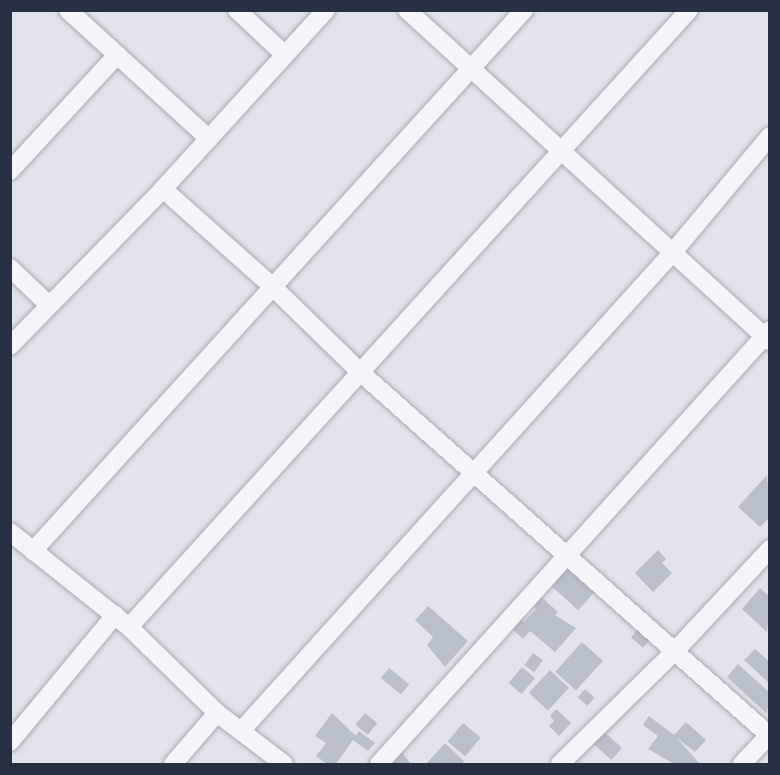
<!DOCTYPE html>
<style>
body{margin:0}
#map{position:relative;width:780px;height:775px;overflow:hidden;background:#e1e4eb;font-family:Karla,sans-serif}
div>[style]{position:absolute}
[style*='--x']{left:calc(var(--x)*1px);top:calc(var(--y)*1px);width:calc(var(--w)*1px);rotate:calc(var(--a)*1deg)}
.building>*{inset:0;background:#bac0cb;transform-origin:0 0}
.roads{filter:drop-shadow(0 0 2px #a6abb5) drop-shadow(0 0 2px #a6abb5)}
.minor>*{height:18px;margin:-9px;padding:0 9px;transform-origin:9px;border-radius:9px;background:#f4f5f8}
span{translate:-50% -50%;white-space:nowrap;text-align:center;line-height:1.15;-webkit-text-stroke:6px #f1f3f8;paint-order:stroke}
.frame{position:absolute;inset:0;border:12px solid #283143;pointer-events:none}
</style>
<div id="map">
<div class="building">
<i style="clip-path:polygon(767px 475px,770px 517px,760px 527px,738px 507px)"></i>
<i style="clip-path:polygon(658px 550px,666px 559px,662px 563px,672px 573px,653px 592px,635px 573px)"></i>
<i style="left:566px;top:567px;width:38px;height:24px;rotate:42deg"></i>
<i style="clip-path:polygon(760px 588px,770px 597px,767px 632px,742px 609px)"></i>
<i style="clip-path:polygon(539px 595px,558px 612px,555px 615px,576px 628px,555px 652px,530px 631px,523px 639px,510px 627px,519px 617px,524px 622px,536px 609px,531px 604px)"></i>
<i style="clip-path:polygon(428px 606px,468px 641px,445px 667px,427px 645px,433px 637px,415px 620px)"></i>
<i style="left:638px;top:629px;width:16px;height:11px;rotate:40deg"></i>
<i style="left:582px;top:642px;width:28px;height:40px;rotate:42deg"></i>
<i style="clip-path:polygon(755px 649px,770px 662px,770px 684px,744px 660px)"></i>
<i style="left:533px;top:653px;width:12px;height:15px;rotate:35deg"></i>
<i style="clip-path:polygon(738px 664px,770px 693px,767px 714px,727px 677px)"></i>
<i style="left:522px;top:667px;width:17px;height:21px;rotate:40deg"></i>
<i style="left:389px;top:668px;width:26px;height:13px;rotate:39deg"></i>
<i style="left:550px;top:670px;width:26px;height:31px;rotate:43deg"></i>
<i style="left:585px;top:689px;width:13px;height:11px;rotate:42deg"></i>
<i style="clip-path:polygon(556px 709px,571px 723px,559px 736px,549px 726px,554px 721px,550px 716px)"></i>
<i style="clip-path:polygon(332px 713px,356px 736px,359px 731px,375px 743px,368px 751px,353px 740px,336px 764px,327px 764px,316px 756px,326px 743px,315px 736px)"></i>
<i style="left:365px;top:713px;width:16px;height:15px;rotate:40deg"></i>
<i style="clip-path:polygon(649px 716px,674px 735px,686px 722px,706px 740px,695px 752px,677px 738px,700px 764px,674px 764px,648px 749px,658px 736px,643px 725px)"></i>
<i style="left:463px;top:723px;width:23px;height:24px;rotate:40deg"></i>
<i style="left:602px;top:730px;width:27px;height:16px;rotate:42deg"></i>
<i style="clip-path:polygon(445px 743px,464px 761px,461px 764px,426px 764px)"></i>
<i style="clip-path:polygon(401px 751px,411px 764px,390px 764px)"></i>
</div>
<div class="roads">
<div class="minor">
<i style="--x:68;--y:10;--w:190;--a:42.4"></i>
<i style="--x:237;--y:10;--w:66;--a:43.2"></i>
<i style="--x:407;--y:10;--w:491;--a:42.4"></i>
<i style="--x:10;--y:171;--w:158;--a:-47.3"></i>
<i style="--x:163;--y:189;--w:147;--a:41.7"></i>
<i style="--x:273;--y:287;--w:122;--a:44.3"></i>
<i style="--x:360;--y:372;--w:548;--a:41.6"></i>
<i style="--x:10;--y:268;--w:52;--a:43.5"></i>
<i style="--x:10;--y:346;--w:219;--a:-45.7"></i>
<i style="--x:163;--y:189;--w:242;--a:-47.7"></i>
<i style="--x:10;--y:532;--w:152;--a:38.6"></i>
<i style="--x:129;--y:627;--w:123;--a:44.3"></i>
<i style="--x:217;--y:713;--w:84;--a:37.3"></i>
<i style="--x:33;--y:551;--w:731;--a:-47.77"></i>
<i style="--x:129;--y:627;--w:833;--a:-47.77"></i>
<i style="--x:241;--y:731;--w:645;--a:-47.95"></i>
<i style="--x:673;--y:252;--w:151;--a:-50.1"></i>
<i style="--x:10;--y:742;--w:165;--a:-50.4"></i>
<i style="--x:173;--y:764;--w:67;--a:-49.2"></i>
<i style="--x:379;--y:764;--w:584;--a:-47.98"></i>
<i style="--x:560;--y:764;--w:160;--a:-44.5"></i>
<i style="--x:674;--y:652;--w:141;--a:-47"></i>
<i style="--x:742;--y:764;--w:41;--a:-47"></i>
</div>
</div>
<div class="frame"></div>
</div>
